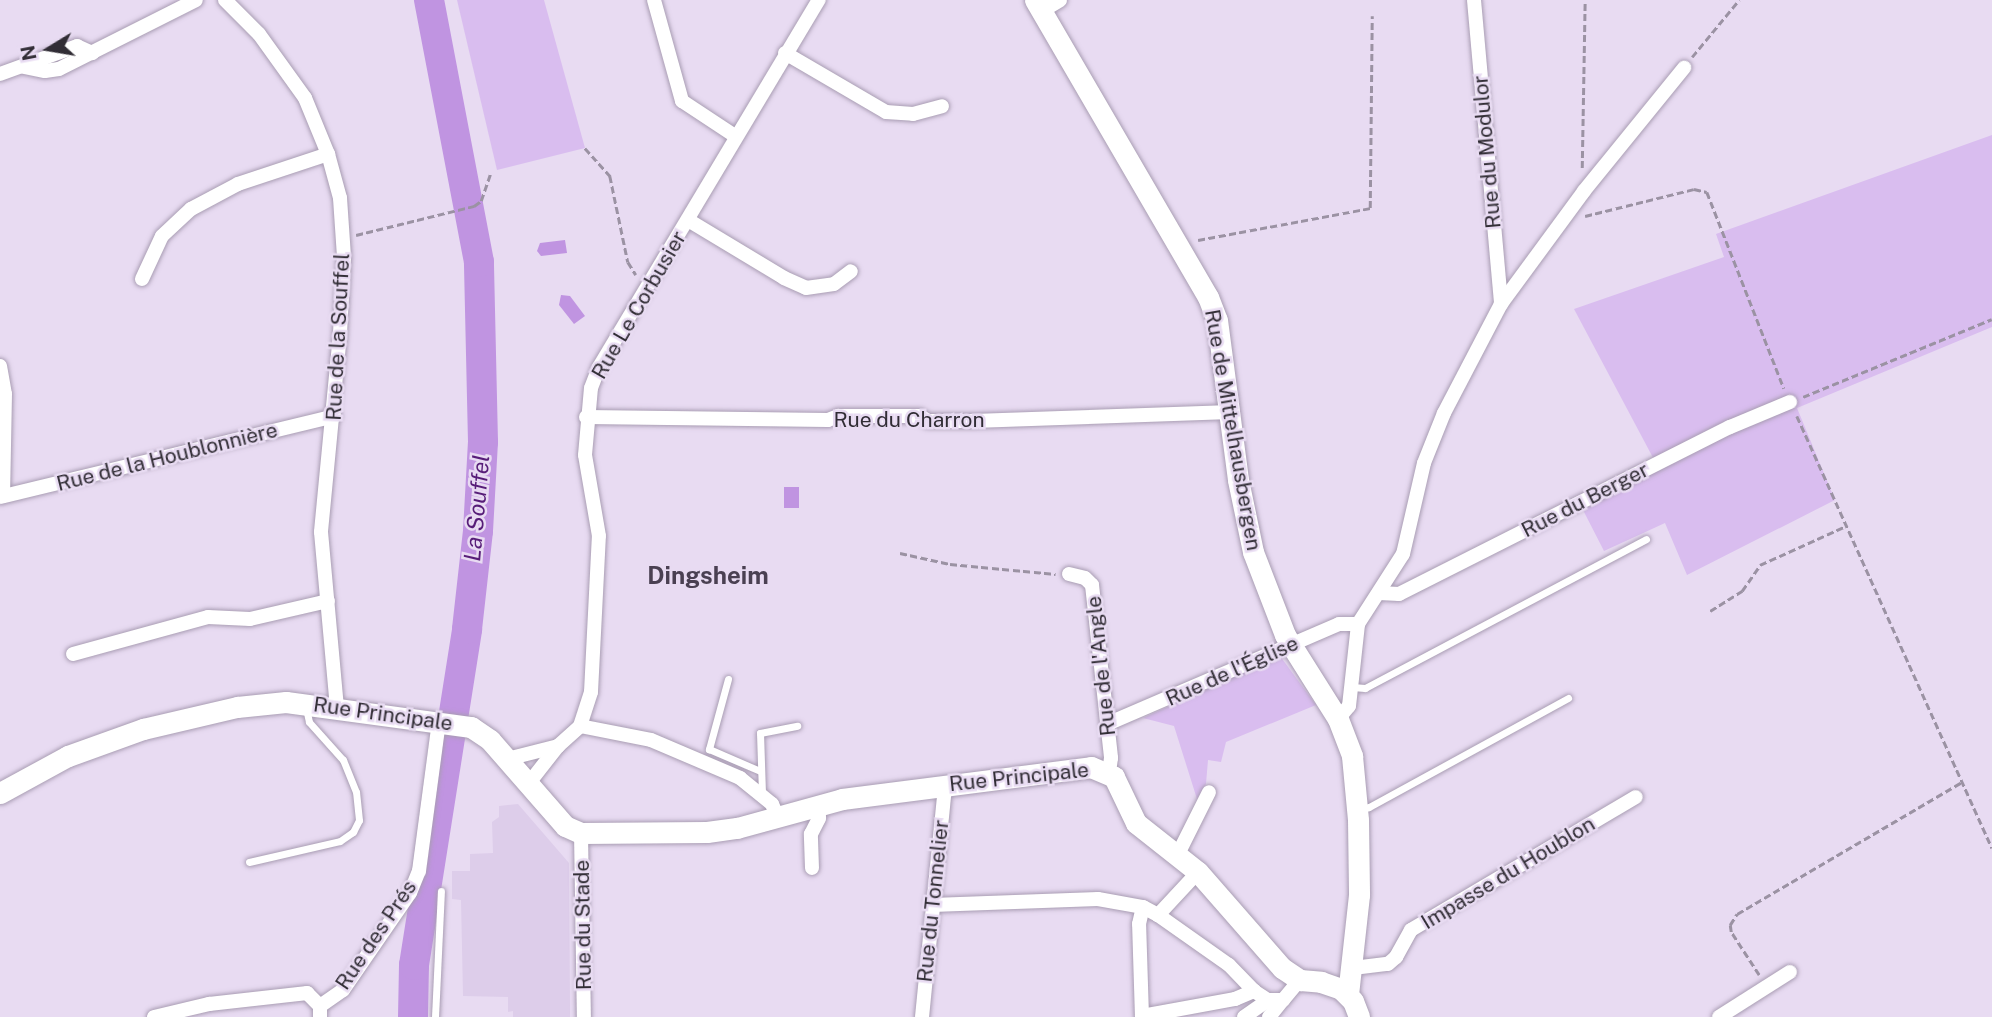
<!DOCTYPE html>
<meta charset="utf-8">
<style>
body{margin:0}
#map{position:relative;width:1992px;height:1017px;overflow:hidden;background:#e8dbf2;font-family:"Public Sans",sans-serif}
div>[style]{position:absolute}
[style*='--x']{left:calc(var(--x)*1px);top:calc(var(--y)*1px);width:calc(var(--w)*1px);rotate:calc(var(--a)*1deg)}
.built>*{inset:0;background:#ddcdea}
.green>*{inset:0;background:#d9bdef}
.water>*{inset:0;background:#c094e1;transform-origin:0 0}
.river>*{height:30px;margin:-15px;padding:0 15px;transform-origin:15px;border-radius:15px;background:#c094e1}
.path>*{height:2.5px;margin-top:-1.25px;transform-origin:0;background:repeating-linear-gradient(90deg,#9b92a3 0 7px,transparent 0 10.5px)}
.roads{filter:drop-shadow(0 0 2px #a99db3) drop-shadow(0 0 2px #a99db3)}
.lane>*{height:7px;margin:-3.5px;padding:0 3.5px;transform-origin:3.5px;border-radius:3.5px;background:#fff}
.street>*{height:14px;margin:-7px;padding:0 7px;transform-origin:7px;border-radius:7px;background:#fff}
.secondary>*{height:21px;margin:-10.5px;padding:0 10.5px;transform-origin:10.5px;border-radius:10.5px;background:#fff}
span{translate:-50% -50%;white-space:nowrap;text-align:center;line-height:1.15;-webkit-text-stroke:5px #e8dbf2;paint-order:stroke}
.street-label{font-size:21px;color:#312d35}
.water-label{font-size:23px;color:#571d78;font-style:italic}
.quarter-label{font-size:24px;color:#4a4052;font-weight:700}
.north{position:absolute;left:14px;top:14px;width:70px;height:70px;-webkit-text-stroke:5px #e8dbf2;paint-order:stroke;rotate:259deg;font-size:19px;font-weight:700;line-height:28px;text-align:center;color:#312d35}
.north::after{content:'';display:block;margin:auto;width:24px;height:32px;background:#312d35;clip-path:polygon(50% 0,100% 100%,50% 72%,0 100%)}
</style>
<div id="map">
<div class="built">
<i style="clip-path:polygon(518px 804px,569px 863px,570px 1017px,513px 1017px,513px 1011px,508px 1012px,508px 997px,463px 996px,461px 900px,452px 899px,452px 871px,470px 871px,470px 854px,493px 853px,492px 822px,499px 817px,499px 806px)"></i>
</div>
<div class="green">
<i style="clip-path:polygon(457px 0,544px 0,585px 148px,497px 170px)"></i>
<i style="clip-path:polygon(1992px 135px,1992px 327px,1797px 408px,1835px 500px,1687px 575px,1665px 523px,1604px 551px,1583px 510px,1659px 469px,1574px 309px,1724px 257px,1716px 234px)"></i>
<i style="clip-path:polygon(1280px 656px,1316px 705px,1226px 742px,1221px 762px,1208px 760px,1206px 784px,1197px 799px,1174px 726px,1143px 718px)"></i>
</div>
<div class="water">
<i style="clip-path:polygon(565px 240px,567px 253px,541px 256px,537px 251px,540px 243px)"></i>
<i style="clip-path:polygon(561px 295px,570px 296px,585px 316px,574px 324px,559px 305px)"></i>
<i style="left:784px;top:487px;width:15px;height:21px"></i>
</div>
<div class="river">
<i style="--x:413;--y:1017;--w:52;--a:-88.9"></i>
<i style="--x:414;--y:965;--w:340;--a:-81"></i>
<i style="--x:467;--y:629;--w:99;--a:-83.6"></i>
<i style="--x:478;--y:531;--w:89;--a:-86.8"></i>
<i style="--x:483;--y:442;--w:180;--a:-91.3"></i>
<i style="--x:479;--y:262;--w:267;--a:-100.8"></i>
</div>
<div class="path">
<i style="--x:1692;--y:57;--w:74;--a:-50.5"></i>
<i style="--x:585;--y:148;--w:38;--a:48"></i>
<i style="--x:610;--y:176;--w:88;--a:78.2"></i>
<i style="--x:628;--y:262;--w:15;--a:58"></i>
<i style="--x:1582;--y:168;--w:168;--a:-89"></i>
<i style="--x:1585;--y:216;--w:112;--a:-13.9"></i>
<i style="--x:1694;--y:189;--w:13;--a:13"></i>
<i style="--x:1707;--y:192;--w:211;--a:68.6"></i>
<i style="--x:356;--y:235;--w:122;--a:-13.8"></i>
<i style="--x:474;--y:206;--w:9;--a:-36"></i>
<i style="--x:481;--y:201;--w:28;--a:-71"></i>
<i style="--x:1198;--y:240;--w:175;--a:-10.5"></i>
<i style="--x:1370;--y:208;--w:192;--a:-89.4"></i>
<i style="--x:1803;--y:397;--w:204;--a:-22.4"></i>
<i style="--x:1797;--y:416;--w:474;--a:65.7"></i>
<i style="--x:900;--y:553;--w:51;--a:12.4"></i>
<i style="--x:950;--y:564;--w:106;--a:5.4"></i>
<i style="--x:1710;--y:611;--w:38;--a:-32"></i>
<i style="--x:1742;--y:591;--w:32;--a:-55"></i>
<i style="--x:1760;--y:565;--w:94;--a:-24.4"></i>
<i style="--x:1759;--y:975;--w:51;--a:-123.1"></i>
<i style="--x:1731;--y:932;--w:7;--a:-98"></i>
<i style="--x:1730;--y:925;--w:13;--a:-58"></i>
<i style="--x:1737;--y:914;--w:261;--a:-30.4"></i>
</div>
<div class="roads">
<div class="lane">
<i style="--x:728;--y:679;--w:73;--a:105.2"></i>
<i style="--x:709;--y:749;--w:56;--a:23.3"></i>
<i style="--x:1352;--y:687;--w:13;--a:4"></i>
<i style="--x:1365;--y:688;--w:318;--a:-27.9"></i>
<i style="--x:762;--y:793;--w:60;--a:-91.9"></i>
<i style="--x:760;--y:733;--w:38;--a:-11"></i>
<i style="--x:1359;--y:810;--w:10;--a:-17"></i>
<i style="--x:1369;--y:807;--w:227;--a:-28.7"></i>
<i style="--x:249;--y:862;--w:93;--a:-13"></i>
<i style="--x:340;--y:841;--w:16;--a:-35"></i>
<i style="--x:353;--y:832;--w:13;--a:-63"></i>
<i style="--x:359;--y:820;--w:28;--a:-96"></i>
<i style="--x:356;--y:792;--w:35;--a:-112"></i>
<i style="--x:343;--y:760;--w:51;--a:-131.8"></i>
<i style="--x:309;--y:722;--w:14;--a:-102"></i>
<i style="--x:435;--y:1017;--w:126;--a:-87.3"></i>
</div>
<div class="street">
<i style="--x:225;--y:0;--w:48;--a:45"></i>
<i style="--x:259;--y:34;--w:79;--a:54.3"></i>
<i style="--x:305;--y:98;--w:61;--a:67.7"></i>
<i style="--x:328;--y:154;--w:46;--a:74.7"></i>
<i style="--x:340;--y:198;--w:59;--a:86.1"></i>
<i style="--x:344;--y:257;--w:77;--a:93"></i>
<i style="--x:340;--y:334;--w:199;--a:95.5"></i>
<i style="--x:321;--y:532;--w:177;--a:84.8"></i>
<i style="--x:654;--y:0;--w:105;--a:74.5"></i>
<i style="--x:682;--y:101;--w:64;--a:33.4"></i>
<i style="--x:1474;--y:0;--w:305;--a:84.9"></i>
<i style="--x:1042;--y:11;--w:21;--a:-31"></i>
<i style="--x:785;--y:53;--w:117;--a:30.3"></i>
<i style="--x:886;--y:112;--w:27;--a:4"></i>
<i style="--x:913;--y:114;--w:30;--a:-15"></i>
<i style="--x:24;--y:67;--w:21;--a:11"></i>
<i style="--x:45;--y:71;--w:14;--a:-8"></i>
<i style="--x:59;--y:69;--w:153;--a:-26.7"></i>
<i style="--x:0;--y:74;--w:82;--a:-20"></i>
<i style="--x:77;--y:46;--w:17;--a:25"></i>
<i style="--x:688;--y:220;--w:112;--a:31.1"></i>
<i style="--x:784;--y:278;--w:24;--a:24"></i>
<i style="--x:806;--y:288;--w:28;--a:-8"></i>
<i style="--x:834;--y:284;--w:21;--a:-37"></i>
<i style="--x:142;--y:279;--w:47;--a:-65.1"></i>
<i style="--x:162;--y:236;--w:40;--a:-43"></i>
<i style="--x:191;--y:209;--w:53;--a:-28"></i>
<i style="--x:238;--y:184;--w:95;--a:-18.4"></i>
<i style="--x:0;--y:366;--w:28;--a:80"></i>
<i style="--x:5;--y:394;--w:102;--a:91.1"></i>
<i style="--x:586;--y:417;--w:242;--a:0.7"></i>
<i style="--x:828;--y:420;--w:11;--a:-22"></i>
<i style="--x:838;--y:416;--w:82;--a:0"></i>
<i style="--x:920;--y:416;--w:9;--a:32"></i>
<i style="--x:928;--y:421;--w:45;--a:0"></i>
<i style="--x:973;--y:421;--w:258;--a:-2"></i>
<i style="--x:0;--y:497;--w:344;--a:-13.6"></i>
<i style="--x:1069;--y:574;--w:16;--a:14"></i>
<i style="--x:1085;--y:578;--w:10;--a:45"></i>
<i style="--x:1092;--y:585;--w:174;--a:83.7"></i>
<i style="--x:1111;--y:758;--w:14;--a:98"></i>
<i style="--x:1379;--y:593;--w:20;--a:3"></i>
<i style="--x:1399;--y:594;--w:371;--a:-26.8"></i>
<i style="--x:1730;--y:427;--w:65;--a:-22.6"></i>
<i style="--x:73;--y:654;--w:140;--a:-15.3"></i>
<i style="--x:208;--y:617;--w:42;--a:2.7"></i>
<i style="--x:250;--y:619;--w:80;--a:-13"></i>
<i style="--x:1338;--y:719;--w:17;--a:-50"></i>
<i style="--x:1349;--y:706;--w:82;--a:-83.7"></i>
<i style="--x:1358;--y:624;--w:83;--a:-57.3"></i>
<i style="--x:1403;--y:554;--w:93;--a:-77"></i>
<i style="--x:1424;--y:463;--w:54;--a:-68.2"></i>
<i style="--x:1444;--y:413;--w:123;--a:-62.4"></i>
<i style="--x:1501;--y:304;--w:140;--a:-53.7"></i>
<i style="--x:1584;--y:191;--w:159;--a:-50.9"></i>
<i style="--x:1107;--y:724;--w:253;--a:-23.3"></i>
<i style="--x:1339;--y:624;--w:19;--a:0"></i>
<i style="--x:580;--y:726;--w:36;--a:-72"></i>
<i style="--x:591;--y:692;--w:156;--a:-87.1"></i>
<i style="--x:599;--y:536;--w:82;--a:-99.8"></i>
<i style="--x:585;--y:455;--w:67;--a:-84.9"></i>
<i style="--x:591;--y:388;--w:22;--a:-69"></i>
<i style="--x:599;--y:367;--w:428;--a:-59.1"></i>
<i style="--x:558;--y:746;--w:30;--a:-42"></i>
<i style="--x:580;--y:726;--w:72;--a:11.2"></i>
<i style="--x:651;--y:740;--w:97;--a:23.1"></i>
<i style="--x:740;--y:778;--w:41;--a:39.1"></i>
<i style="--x:772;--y:804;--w:13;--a:67"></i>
<i style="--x:507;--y:759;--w:53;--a:-14.3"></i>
<i style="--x:558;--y:746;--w:47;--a:128.1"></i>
<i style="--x:581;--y:833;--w:184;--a:89.1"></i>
<i style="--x:1178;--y:854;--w:69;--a:-63.4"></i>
<i style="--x:812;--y:868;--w:34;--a:-92"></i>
<i style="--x:811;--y:834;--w:18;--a:-63"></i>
<i style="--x:819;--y:818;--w:13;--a:-94"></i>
<i style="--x:1198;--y:872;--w:59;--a:132.9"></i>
<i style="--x:1158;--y:915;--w:87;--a:35.2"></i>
<i style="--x:1229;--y:965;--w:36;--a:46"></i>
<i style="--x:1254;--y:991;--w:17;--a:33"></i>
<i style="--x:1268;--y:1000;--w:15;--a:0"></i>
<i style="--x:1283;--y:1000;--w:26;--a:-50"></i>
<i style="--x:932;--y:900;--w:5;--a:90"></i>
<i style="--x:932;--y:905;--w:166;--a:-2.1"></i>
<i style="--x:1098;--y:899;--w:46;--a:10.1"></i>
<i style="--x:1143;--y:907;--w:17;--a:28"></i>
<i style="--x:1353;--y:968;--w:35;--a:-7"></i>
<i style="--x:1388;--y:964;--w:11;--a:-41"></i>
<i style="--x:1396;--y:957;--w:31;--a:-61"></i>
<i style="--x:1411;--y:930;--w:261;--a:-30.6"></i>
<i style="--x:1142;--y:1016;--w:95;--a:-10.4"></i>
<i style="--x:1235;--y:999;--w:21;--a:-23"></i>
<i style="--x:154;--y:1017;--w:57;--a:-13.3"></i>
<i style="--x:209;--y:1004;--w:99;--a:-6.4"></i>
<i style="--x:307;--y:993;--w:18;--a:45"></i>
<i style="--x:320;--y:1017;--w:11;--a:-90"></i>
<i style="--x:320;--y:1006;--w:28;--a:-35"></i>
<i style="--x:343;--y:990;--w:118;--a:-55.4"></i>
<i style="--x:410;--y:893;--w:24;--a:-68"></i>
<i style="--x:419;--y:871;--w:151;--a:-82.4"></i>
<i style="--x:922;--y:1017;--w:233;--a:-84.3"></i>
<i style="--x:1142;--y:1017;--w:93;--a:-91.8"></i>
<i style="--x:1139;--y:924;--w:17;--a:-77"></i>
<i style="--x:1244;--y:1017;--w:29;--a:-35"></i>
<i style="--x:1269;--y:1017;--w:22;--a:-51"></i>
<i style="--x:1719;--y:1017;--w:84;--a:-32.4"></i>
</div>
<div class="secondary">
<i style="--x:1035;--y:0;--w:344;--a:59.8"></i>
<i style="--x:1208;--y:297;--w:25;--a:69"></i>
<i style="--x:1217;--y:320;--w:161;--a:82.5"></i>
<i style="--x:1238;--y:480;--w:74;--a:78.2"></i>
<i style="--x:1253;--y:552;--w:89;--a:68.9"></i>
<i style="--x:1285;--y:635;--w:99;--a:57.8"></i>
<i style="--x:1338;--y:719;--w:40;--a:69"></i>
<i style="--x:1352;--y:756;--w:64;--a:84.6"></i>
<i style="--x:1358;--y:820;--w:75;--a:89.2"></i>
<i style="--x:1359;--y:895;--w:101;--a:96.3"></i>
<i style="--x:0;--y:793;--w:77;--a:-28.6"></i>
<i style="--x:68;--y:756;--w:80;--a:-19.8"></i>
<i style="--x:143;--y:729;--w:97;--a:-13.2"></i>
<i style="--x:237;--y:707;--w:49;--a:-5.8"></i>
<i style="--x:286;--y:702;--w:187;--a:7.7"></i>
<i style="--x:471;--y:727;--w:23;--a:34"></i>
<i style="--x:490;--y:740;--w:114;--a:48.9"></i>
<i style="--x:565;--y:826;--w:17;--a:24"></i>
<i style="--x:581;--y:833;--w:126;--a:-0.5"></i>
<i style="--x:707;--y:832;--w:30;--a:-8"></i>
<i style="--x:737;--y:828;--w:109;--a:-15.4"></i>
<i style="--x:842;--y:799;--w:251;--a:-7.3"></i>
<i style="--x:1091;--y:767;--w:25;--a:23"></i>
<i style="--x:1114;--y:777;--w:51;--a:64.4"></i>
<i style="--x:1136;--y:823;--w:79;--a:38.3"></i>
<i style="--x:1198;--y:872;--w:128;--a:48.8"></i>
<i style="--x:1282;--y:968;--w:22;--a:34"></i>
<i style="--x:1300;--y:980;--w:21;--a:5"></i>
<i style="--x:1321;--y:982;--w:21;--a:19"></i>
<i style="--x:1341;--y:989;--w:17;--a:45"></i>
<i style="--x:1353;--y:1001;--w:17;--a:69"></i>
</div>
</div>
<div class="street-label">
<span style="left:1487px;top:152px;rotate:-95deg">Rue du Modulor</span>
<span style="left:639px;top:305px;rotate:-60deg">Rue Le Corbusier</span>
<span style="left:338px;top:337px;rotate:-87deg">Rue de la Souffel</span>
<span style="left:909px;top:420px">Rue du Charron</span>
<span style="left:1233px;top:430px;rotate:80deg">Rue de Mittelhausbergen</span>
<span style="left:167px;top:457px;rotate:-14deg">Rue de la Houblonnière</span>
<span style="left:1585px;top:500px;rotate:-27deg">Rue du Berger</span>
<span style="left:1101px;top:666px;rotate:-96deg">Rue de l'Angle</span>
<span style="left:1232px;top:671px;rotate:-24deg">Rue de l'Église</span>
<span style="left:383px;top:714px;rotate:8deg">Rue Principale</span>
<span style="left:1019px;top:777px;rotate:-6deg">Rue Principale</span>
<span style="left:1508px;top:873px;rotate:-31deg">Impasse du Houblon</span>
<span style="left:933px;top:901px;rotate:-84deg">Rue du Tonnelier</span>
<span style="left:583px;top:925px;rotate:-91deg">Rue du Stade</span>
<span style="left:376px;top:935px;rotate:-56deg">Rue des Prés</span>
</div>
<div class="water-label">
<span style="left:477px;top:508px;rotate:-85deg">La Souffel</span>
</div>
<div class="quarter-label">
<span style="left:708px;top:576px">Dingsheim</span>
</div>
<div class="north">N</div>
</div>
